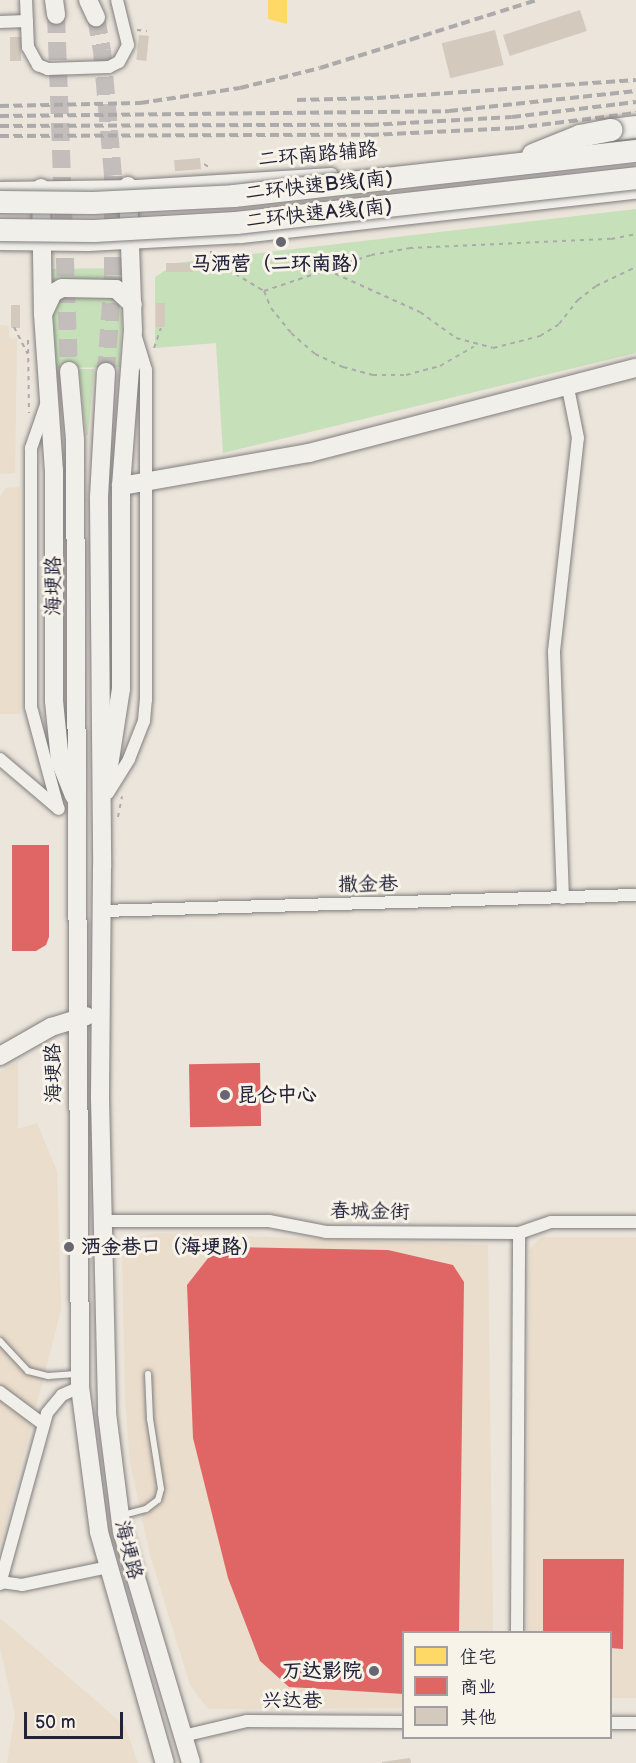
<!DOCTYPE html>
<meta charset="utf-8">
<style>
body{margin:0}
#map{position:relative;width:636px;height:1763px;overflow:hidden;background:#ebe5db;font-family:"Balsamiq Sans","LXGW WenKai TC",sans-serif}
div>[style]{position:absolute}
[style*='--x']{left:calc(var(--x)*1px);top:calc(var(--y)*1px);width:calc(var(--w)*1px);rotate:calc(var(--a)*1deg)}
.built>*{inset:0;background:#eaddcb}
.green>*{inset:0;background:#c6e0b9}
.homes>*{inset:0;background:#ffd966}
.shops>*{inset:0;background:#e06666;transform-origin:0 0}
.building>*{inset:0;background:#d3c9bc;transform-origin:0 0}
.secondary-tunnel>*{height:18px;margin-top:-9px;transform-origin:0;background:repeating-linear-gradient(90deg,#c3bebb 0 18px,transparent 0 27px)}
.path>*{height:2px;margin-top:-1px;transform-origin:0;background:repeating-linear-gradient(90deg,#acaaab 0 4.5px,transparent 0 9px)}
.roads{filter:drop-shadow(0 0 2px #817e7f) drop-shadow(0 0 2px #817e7f)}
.lane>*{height:6px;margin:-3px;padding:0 3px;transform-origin:3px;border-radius:3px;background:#f1efea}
.street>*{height:12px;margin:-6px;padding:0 6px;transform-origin:6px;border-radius:6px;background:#f1efea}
.secondary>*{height:18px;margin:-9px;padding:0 9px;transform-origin:9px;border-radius:9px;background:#f1efea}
.highway>*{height:22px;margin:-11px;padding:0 11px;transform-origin:11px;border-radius:11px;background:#f1efea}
.rail>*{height:4px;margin-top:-2px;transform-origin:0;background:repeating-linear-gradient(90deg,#acaaab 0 9px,transparent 0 13.5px)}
.bridges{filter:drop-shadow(0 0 2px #817e7f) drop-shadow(0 0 2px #817e7f)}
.highway-bridge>*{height:22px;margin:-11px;padding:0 11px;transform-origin:11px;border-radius:11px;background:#f1efea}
.dots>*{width:16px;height:16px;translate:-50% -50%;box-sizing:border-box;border:3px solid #f7f3e8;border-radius:50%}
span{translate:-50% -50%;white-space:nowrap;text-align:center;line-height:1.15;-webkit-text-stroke:6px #f7f3e8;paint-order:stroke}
.street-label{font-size:20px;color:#22223b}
.poi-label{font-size:20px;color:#22223b;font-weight:700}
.left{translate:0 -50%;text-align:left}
.right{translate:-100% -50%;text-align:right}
.legend{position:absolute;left:402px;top:1631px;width:210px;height:108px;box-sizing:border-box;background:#f7f3e8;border:2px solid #a29fa3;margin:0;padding:8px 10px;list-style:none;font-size:18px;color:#22223b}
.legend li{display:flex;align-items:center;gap:12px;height:30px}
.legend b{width:30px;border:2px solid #a29fa3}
.scale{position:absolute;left:24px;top:1712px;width:99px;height:27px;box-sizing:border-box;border:3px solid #22223b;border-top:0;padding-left:8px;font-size:18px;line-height:21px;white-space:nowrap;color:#22223b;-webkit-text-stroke:4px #f7f3e8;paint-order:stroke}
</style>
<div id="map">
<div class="built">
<i style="clip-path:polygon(0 325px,9px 326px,9px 338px,17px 339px,15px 473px,0 474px)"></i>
<i style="clip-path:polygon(20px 487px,20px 714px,0 714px,0 496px,6px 488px)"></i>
<i style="clip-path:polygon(18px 1061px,18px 1129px,37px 1123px,57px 1171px,61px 1310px,0 1546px,0 1072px)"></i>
<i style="clip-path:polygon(156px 1233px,488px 1245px,493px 1632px,404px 1632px,403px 1708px,208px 1709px,190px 1685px,150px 1555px,130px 1462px,125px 1400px,122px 1252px,135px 1238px)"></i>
<i style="clip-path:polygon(541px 1237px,636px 1237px,636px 1698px,611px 1698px,610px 1632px,527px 1632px,529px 1250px)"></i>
<i style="clip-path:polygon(0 1618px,125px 1726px,138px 1763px,7px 1763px,15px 1714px,0 1648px)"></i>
</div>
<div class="green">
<i style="clip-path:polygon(636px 209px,636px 353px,223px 453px,216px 343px,155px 348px,155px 277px,176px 263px)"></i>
<i style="clip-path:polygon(120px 268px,121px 285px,51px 288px,47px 269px)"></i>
<i style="clip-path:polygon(111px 294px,122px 312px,120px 367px,52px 368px,52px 302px,59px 296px)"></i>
<i style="clip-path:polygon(79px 369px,94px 369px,88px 435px,86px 435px)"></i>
</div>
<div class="homes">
<i style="clip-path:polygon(268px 0,287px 0,287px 24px,268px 19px)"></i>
</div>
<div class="shops">
<i style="clip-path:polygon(12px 845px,49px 845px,49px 937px,46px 945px,36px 951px,12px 951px)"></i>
<i style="left:260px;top:1063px;width:63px;height:71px;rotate:89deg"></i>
<i style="clip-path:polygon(233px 1247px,388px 1250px,453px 1265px,464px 1282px,459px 1632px,404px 1632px,404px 1694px,289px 1687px,260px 1661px,228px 1578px,193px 1438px,187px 1285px,212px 1253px)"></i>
<i style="clip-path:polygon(543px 1559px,624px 1559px,623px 1649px,610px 1648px,610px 1632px,543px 1632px)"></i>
</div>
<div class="building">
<i style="left:580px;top:10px;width:22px;height:81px;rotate:72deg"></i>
<i style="left:495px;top:30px;width:36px;height:55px;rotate:76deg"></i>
<i style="left:139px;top:35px;width:10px;height:25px;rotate:6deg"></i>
<i style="left:10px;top:37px;width:11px;height:24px"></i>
<i style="left:200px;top:158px;width:11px;height:26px;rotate:85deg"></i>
<i style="left:193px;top:263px;width:9px;height:27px;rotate:90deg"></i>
<i style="left:156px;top:303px;width:9px;height:24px"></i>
<i style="left:11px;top:305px;width:9px;height:23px"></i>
<i style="clip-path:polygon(410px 1758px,411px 1763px,382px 1763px,382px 1762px)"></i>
</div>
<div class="secondary-tunnel">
<i style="--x:56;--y:15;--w:356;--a:87.9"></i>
<i style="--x:96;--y:17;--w:34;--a:80"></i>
<i style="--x:102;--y:50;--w:126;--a:85"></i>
<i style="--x:113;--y:176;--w:100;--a:90"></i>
<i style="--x:113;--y:276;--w:96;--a:94.2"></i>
</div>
<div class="path">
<i style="--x:137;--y:30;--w:10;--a:6"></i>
<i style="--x:204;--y:164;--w:9;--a:32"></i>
<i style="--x:211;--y:251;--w:9;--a:84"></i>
<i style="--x:212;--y:260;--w:61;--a:30.8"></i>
<i style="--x:264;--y:291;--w:113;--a:-18.6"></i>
<i style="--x:371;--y:255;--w:39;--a:-10"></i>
<i style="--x:409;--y:248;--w:202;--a:-2.6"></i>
<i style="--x:611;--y:239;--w:25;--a:-11"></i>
<i style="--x:194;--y:267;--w:18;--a:-19"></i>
<i style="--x:327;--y:270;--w:102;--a:24.3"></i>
<i style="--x:420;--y:312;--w:44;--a:35.8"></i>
<i style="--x:456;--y:338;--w:38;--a:15"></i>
<i style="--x:493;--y:348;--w:49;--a:-14.3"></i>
<i style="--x:540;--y:336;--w:22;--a:-32"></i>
<i style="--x:559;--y:324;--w:31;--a:-52"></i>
<i style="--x:578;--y:300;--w:23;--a:-38"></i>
<i style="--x:596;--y:286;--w:44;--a:-25.4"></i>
<i style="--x:264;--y:291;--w:18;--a:68"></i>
<i style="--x:271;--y:308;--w:32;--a:51"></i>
<i style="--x:291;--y:333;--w:32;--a:41"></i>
<i style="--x:315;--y:354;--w:31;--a:25"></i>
<i style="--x:343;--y:367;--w:31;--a:15"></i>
<i style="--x:373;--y:375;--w:33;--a:0"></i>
<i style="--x:406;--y:375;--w:35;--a:-15"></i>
<i style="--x:440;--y:366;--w:39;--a:-30"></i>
<i style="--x:14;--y:327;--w:30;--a:63"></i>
<i style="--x:28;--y:340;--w:73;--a:89.2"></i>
<i style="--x:154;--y:348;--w:21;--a:-71"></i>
<i style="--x:118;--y:817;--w:21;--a:-79"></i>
</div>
<div class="roads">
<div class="lane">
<i style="--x:0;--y:1341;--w:41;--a:47"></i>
<i style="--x:28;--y:1371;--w:21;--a:14"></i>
<i style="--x:48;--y:1376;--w:31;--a:-4"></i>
<i style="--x:123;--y:1515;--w:24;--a:-15"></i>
<i style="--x:146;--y:1509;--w:15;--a:-37"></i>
<i style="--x:158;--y:1500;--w:11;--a:-75"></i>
<i style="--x:161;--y:1489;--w:71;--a:-98.9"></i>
<i style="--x:150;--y:1419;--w:45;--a:-92.5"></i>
</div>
<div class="street">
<i style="--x:26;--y:0;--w:47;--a:87.6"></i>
<i style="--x:28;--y:47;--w:21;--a:61"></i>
<i style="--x:38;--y:65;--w:11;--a:22"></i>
<i style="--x:48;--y:69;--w:61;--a:-1.9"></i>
<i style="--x:109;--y:67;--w:11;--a:-27"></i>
<i style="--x:119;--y:62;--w:19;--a:-62"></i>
<i style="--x:128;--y:45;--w:46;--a:-103.7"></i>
<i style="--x:0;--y:22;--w:27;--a:-2"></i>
<i style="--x:0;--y:188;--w:137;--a:-0.8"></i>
<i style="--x:137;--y:186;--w:195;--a:-3.5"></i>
<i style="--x:0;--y:244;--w:88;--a:0.7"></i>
<i style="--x:88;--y:245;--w:153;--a:-3"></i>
<i style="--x:241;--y:237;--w:397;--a:-6.4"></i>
<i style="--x:46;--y:405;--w:46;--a:109.2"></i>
<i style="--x:31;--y:448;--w:259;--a:90"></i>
<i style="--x:31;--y:707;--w:105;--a:75"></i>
<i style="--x:0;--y:759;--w:77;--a:40.3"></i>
<i style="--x:108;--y:793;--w:40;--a:-58"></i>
<i style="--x:129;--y:759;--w:41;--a:-68.5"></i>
<i style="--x:144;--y:721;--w:21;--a:-85"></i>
<i style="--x:146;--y:700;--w:330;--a:-90"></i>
<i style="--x:146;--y:370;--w:34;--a:-107"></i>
<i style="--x:563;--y:898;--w:247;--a:-92.1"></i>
<i style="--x:554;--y:651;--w:214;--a:-83.6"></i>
<i style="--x:578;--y:438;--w:51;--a:-101.3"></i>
<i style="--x:102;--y:911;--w:534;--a:-1.72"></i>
<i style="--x:103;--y:1221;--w:166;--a:0"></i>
<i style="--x:269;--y:1221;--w:58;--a:10.9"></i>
<i style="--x:326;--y:1232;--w:193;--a:0.3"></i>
<i style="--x:519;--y:1233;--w:34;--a:-19"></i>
<i style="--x:551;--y:1222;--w:85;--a:0"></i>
<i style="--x:0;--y:1392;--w:54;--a:36.7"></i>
<i style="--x:1;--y:1582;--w:21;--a:8"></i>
<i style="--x:22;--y:1585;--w:89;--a:-11.7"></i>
<i style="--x:0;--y:1584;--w:177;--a:-74.6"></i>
<i style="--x:47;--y:1413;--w:23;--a:-50"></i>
<i style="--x:62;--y:1395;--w:20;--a:-24"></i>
<i style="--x:517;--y:1632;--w:399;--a:-89.7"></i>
<i style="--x:610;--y:1723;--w:26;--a:0"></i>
<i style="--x:183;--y:1736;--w:66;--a:-13.2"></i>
<i style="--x:247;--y:1721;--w:157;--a:0.4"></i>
</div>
<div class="secondary">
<i style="--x:54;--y:0;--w:15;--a:82"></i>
<i style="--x:88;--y:0;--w:19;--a:65"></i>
<i style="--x:41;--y:188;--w:126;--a:89.1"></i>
<i style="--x:43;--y:314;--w:156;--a:86"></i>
<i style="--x:54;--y:470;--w:231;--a:90"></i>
<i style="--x:54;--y:701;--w:60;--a:84.3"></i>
<i style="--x:60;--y:761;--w:37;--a:68"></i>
<i style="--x:44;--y:312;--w:21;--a:-65"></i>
<i style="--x:53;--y:293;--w:10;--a:-29"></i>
<i style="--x:62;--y:288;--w:54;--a:1.1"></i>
<i style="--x:116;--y:289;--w:23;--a:43"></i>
<i style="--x:69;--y:371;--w:69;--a:85"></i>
<i style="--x:75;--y:440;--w:947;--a:89.7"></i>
<i style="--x:80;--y:1387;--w:146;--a:82.5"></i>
<i style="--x:99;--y:1532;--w:240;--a:74.1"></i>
<i style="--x:106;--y:372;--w:127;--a:93.2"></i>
<i style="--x:99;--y:499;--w:368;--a:89.5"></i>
<i style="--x:102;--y:867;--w:231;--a:90.5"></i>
<i style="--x:100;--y:1098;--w:315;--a:88.7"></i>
<i style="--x:107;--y:1413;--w:119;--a:82.8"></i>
<i style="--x:122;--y:1531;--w:242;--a:73.4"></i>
<i style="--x:121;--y:486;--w:191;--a:-10"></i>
<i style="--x:309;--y:453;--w:338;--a:-14.6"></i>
<i style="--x:107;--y:779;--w:91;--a:-81.2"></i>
<i style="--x:121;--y:689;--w:203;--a:-90"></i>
<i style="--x:121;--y:486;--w:155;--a:-85.6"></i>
<i style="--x:133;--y:331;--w:145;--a:-92"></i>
<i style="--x:0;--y:1056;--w:59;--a:-29.6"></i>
<i style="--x:51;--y:1027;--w:37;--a:-17"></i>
</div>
<div class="highway">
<i style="--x:611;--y:130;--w:25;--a:-7"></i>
</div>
</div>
<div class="rail">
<i style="--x:297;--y:100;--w:80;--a:-1.4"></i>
<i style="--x:377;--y:98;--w:260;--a:-4"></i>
<i style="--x:0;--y:106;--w:140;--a:-1.2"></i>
<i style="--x:140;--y:103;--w:101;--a:-8.5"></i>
<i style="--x:240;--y:88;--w:82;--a:-14"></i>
<i style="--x:320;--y:68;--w:227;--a:-17.4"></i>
<i style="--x:0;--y:116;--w:449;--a:-0.6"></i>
<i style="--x:449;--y:111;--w:188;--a:-6.1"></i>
<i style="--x:0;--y:126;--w:370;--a:-0.2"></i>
<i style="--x:370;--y:125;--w:142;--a:-3.2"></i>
<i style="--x:512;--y:117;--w:125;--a:-6.9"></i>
<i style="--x:0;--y:136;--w:370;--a:-0.2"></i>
<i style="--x:370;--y:135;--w:145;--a:-2.8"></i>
<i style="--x:515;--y:128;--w:122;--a:-7.1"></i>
</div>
<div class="bridges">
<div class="highway-bridge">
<i style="--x:533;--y:155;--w:51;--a:-22"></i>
<i style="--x:580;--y:136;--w:32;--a:-11"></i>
<i style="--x:0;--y:202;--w:93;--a:0.6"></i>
<i style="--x:93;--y:203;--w:141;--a:-2.8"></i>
<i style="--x:234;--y:196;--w:405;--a:-6.4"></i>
<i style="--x:0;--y:230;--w:94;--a:0.6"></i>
<i style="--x:94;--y:231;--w:142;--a:-3.2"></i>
<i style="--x:236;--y:223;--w:403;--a:-6.4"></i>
</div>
</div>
<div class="dots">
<i style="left:281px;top:242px;background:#686673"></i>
<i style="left:225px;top:1095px;background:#686673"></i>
<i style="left:69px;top:1247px;background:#686673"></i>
<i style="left:374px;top:1671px;background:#686673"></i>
</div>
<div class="street-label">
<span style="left:318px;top:155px;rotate:-5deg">二环南路辅路</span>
<span style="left:319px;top:186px;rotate:-6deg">二环快速B线(南)</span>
<span style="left:319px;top:214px;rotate:-6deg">二环快速A线(南)</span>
<span style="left:54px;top:586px;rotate:-90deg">海埂路</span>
<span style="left:368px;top:885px;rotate:-1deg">撒金巷</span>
<span style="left:54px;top:1073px;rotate:-91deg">海埂路</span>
<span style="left:370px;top:1212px;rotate:1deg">春城金街</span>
<span style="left:128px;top:1550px;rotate:76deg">海埂路</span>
<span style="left:292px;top:1701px">兴达巷</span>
</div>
<div class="poi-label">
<span style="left:281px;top:264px">马洒营（二环南路）</span>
<span class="left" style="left:237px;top:1095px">昆仑中心</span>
<span class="left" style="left:81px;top:1247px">洒金巷口（海埂路）</span>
<span class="right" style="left:362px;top:1671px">万达影院</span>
</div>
<ul class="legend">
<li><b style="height:16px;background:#ffd966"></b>住宅</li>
<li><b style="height:16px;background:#e06666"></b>商业</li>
<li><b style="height:16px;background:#d3c9bc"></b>其他</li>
</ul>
<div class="scale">50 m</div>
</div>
